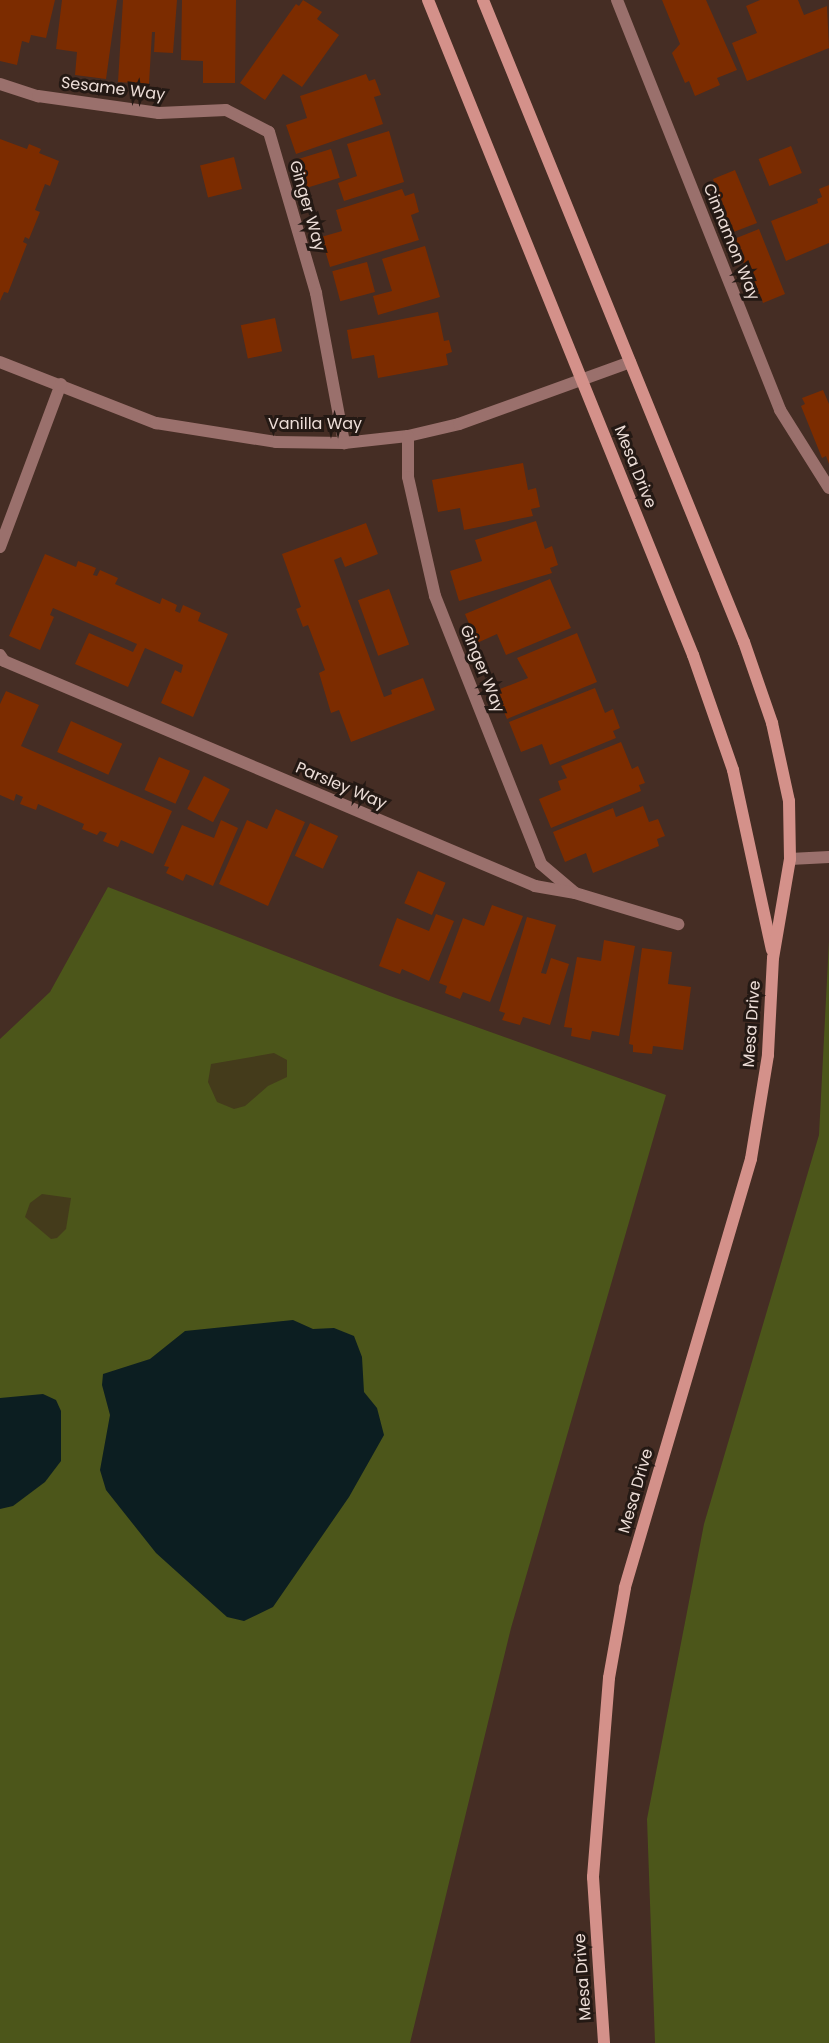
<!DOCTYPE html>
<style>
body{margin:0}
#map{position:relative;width:829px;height:2043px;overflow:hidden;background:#452d24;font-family:Poppins,sans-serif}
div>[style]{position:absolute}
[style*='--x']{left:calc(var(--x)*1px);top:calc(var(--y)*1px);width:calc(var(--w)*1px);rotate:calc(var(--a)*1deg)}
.green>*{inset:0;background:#4c561a}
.sand>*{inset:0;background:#443b1b}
.water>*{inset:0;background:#0c1e21}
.building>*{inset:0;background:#7c2c00;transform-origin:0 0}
.lane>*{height:12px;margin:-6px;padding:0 6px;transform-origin:6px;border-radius:6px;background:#9a706c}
.street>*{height:12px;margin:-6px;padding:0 6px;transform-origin:6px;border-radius:6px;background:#9a706c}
.secondary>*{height:12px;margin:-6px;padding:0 6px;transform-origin:6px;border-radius:6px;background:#d4918a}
span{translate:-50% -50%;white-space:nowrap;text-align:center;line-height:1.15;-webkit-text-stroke:6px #241914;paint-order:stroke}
.street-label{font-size:16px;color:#ecddd7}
</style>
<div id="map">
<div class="green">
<i style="clip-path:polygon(108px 887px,390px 996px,666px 1095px,511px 1628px,410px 2043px,0 2043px,0 1039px,50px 992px)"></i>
<i style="clip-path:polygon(829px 941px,829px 2043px,655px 2043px,647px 1819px,704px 1524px,819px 1135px)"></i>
</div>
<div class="sand">
<i style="clip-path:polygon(274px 1053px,287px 1060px,287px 1077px,268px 1086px,245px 1106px,234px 1109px,217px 1102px,208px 1082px,211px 1064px)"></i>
<i style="clip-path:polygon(42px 1194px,71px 1198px,66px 1229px,57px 1238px,51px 1239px,25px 1217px,30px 1203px)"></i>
</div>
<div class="water">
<i style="clip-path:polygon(293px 1320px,313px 1329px,334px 1328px,354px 1336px,362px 1357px,364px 1392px,377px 1408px,384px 1435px,349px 1497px,273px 1607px,244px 1621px,227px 1617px,156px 1553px,106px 1490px,100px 1470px,110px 1415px,102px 1385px,103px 1374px,150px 1359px,185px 1331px)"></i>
<i style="clip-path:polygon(43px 1394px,56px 1400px,61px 1411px,61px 1461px,45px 1482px,13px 1506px,0 1509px,0 1398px)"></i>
</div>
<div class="building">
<i style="clip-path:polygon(0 0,55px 0,46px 38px,31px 35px,29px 43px,22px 41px,17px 65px,0 61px)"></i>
<i style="clip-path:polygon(62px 0,117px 0,106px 79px,75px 75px,77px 52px,56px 49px)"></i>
<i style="clip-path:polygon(123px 0,177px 0,173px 53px,154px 52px,155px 32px,152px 32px,149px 84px,118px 82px)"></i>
<i style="clip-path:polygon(182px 0,236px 0,235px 83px,203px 83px,203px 61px,181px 60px)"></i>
<i style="clip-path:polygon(303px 0,322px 12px,317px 19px,339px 35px,302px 87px,283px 74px,265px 100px,240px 83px,296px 4px,299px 6px)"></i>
<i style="clip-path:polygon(662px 0,706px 0,737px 70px,717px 78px,720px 85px,695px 96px,689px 81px,685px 83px,672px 53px,680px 44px)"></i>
<i style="clip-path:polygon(760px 0,798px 0,804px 15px,827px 6px,829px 48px,747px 81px,732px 43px,757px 33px,746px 6px)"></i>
<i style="clip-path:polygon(366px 74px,369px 81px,375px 79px,381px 95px,374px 97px,383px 124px,296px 154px,286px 125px,307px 118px,300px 96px)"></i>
<i style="clip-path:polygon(389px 131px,404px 182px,344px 201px,338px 183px,357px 176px,347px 144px)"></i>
<i style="clip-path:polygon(0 139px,27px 149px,29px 144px,41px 149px,39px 153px,59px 161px,50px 186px,45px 184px,35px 210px,40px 212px,29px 239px,25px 237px,23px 242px,27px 244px,8px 293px,4px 292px,0 301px)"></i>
<i style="left:791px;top:146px;width:29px;height:35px;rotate:68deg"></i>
<i style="left:331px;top:149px;width:30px;height:35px;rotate:73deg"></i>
<i style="left:234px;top:157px;width:33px;height:35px;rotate:76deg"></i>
<i style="clip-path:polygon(735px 170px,757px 223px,731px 233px,713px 179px)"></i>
<i style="clip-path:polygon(829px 185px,829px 243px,786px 261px,771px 221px,818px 203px,817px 199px,822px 197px,819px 189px)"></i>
<i style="clip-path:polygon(402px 189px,405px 196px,414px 193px,419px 212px,411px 215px,419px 240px,330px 267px,321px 237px,342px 231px,336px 210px)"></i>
<i style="clip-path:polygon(759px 229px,785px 294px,763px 303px,761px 297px,758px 298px,734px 239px)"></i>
<i style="clip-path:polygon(425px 246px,440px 297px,378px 315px,373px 296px,392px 291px,382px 259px)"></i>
<i style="left:367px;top:262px;width:31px;height:36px;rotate:75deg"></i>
<i style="clip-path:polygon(438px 312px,444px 341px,449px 340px,452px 352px,446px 354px,448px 365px,378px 378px,374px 355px,352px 359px,347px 330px)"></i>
<i style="left:275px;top:318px;width:34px;height:35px;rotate:78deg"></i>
<i style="clip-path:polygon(823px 390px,829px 404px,829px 464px,826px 456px,822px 458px,801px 406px,805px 404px,802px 398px)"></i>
<i style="clip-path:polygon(523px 463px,528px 490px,536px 488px,540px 507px,531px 509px,533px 516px,464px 530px,460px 508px,438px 512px,432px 480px)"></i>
<i style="clip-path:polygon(536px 521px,545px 549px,552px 546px,558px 565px,550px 568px,552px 573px,459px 601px,450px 571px,482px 561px,475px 540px)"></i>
<i style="clip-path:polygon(366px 523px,378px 554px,345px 567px,341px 557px,334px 560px,384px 697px,392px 694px,391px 690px,423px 678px,435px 710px,351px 742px,339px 710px,331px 713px,319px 673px,325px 670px,308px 625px,303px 627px,296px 609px,301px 607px,282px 554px)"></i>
<i style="clip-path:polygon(45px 554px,76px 567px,78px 561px,96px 568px,93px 575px,97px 576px,100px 570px,118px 578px,115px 584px,160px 604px,162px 598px,177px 605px,175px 611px,180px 613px,183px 605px,201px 613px,198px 621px,228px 634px,193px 717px,161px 703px,175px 670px,181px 673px,183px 665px,145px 648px,128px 687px,75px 664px,89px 633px,133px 652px,137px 644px,53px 608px,50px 615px,54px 617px,40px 650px,9px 636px)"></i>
<i style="clip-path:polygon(550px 579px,571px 628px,506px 655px,497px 634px,477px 643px,465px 614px)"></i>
<i style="left:389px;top:589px;width:59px;height:33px;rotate:70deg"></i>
<i style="clip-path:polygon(577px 633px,597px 682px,507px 719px,495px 691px,528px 678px,517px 658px)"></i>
<i style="clip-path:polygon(595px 688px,605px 713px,613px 709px,620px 728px,613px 731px,616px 738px,550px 765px,542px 744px,521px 752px,509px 722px)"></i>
<i style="clip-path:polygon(6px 691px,39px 705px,21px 746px,172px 811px,153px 854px,121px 840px,118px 847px,103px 841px,107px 833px,100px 831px,97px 835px,82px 829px,84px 824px,38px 804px,36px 810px,20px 804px,23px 797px,16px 794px,14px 801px,0 795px,0 704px)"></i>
<i style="left:71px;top:721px;width:56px;height:34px;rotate:24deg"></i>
<i style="clip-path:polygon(621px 742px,632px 769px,638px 766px,645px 783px,639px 785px,641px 791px,551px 828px,539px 799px,561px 790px,558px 781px,567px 778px,561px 766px)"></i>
<i style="left:159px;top:757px;width:34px;height:36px;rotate:24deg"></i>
<i style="left:204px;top:776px;width:29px;height:37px;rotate:27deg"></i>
<i style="clip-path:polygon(643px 806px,649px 822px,658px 819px,665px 836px,657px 839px,659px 846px,593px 873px,586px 853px,565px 862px,553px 832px,613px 808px,616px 817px)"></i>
<i style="clip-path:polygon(276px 809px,305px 822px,268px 906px,219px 884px,247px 820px,267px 829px)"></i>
<i style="clip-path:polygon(221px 820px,238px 828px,213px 886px,186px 874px,183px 881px,166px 873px,169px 867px,164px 866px,182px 825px,214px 838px)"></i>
<i style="left:310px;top:823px;width:31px;height:36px;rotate:25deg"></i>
<i style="left:418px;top:871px;width:30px;height:35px;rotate:23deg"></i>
<i style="clip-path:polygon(492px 905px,523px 916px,490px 1002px,463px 992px,460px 999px,445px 993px,447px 986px,439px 983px,463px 918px,484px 926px)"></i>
<i style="clip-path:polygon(436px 914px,454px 921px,429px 981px,402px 969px,400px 974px,379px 966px,397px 918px,429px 931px)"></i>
<i style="clip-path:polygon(527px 917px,556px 925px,541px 973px,546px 974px,551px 958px,569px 964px,550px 1025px,523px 1017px,520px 1025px,502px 1020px,505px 1013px,499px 1011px)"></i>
<i style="clip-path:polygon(604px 940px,635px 946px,619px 1036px,592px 1031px,590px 1040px,571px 1036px,572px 1028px,564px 1027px,577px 957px,601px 961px)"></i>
<i style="clip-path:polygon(642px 948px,672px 952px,668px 984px,691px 987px,683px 1050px,653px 1046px,652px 1054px,633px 1052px,633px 1045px,629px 1044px)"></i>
</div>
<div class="lane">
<i style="--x:790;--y:859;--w:39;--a:-3"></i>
</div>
<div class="street">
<i style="--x:617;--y:0;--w:441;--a:68.3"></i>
<i style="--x:780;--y:410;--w:92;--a:57.9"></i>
<i style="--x:0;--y:84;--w:40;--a:18"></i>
<i style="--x:38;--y:96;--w:122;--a:8"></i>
<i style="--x:159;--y:113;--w:67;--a:-2.6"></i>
<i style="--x:226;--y:110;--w:48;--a:27.1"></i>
<i style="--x:269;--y:132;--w:168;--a:73.7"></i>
<i style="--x:316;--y:293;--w:153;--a:79.4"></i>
<i style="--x:0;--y:362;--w:168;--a:21.4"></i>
<i style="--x:156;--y:423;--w:121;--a:9"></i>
<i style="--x:276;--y:442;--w:68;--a:0.8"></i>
<i style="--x:344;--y:443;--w:64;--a:-6.2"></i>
<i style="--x:408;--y:436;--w:52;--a:-13.2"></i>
<i style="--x:459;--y:424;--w:182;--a:-19.9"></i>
<i style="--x:408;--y:436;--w:41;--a:90"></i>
<i style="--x:408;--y:477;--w:122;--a:77.2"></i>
<i style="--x:435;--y:596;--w:288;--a:68.4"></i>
<i style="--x:541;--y:864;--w:43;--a:40.3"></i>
<i style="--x:0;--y:547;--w:174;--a:-69.5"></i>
<i style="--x:0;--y:655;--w:7;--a:56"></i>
<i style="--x:4;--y:661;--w:577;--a:22.96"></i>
<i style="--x:535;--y:886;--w:41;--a:9.9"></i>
<i style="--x:575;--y:893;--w:108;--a:16.8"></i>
</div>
<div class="secondary">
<i style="--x:428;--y:0;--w:707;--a:67.97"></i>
<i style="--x:693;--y:655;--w:122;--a:70.8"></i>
<i style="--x:733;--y:770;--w:184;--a:77.8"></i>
<i style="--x:483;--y:0;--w:693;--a:67.88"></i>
<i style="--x:744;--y:642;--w:86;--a:70.9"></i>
<i style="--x:772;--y:723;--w:80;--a:77.7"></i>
<i style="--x:789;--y:801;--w:58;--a:89"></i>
<i style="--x:790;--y:859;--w:100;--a:99.7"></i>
<i style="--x:773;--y:958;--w:97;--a:93"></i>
<i style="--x:768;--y:1055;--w:105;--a:99.3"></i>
<i style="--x:751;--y:1159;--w:447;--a:106.4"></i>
<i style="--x:625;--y:1588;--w:91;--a:100.1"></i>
<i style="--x:609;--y:1678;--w:200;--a:94.6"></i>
<i style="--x:593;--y:1877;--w:166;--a:86.2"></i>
</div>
<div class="street-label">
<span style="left:113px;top:89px;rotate:7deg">Sesame Way</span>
<span style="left:307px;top:206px;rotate:74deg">Ginger Way</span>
<span style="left:731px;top:242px;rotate:68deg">Cinnamon Way</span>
<span style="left:315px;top:424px">Vanilla Way</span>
<span style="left:635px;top:467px;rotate:68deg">Mesa Drive</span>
<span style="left:482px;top:669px;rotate:68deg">Ginger Way</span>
<span style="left:341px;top:786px;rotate:23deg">Parsley Way</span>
<span style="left:752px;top:1024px;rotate:-86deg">Mesa Drive</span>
<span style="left:636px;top:1491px;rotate:-74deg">Mesa Drive</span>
<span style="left:583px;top:1977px;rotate:-94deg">Mesa Drive</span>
</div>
</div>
